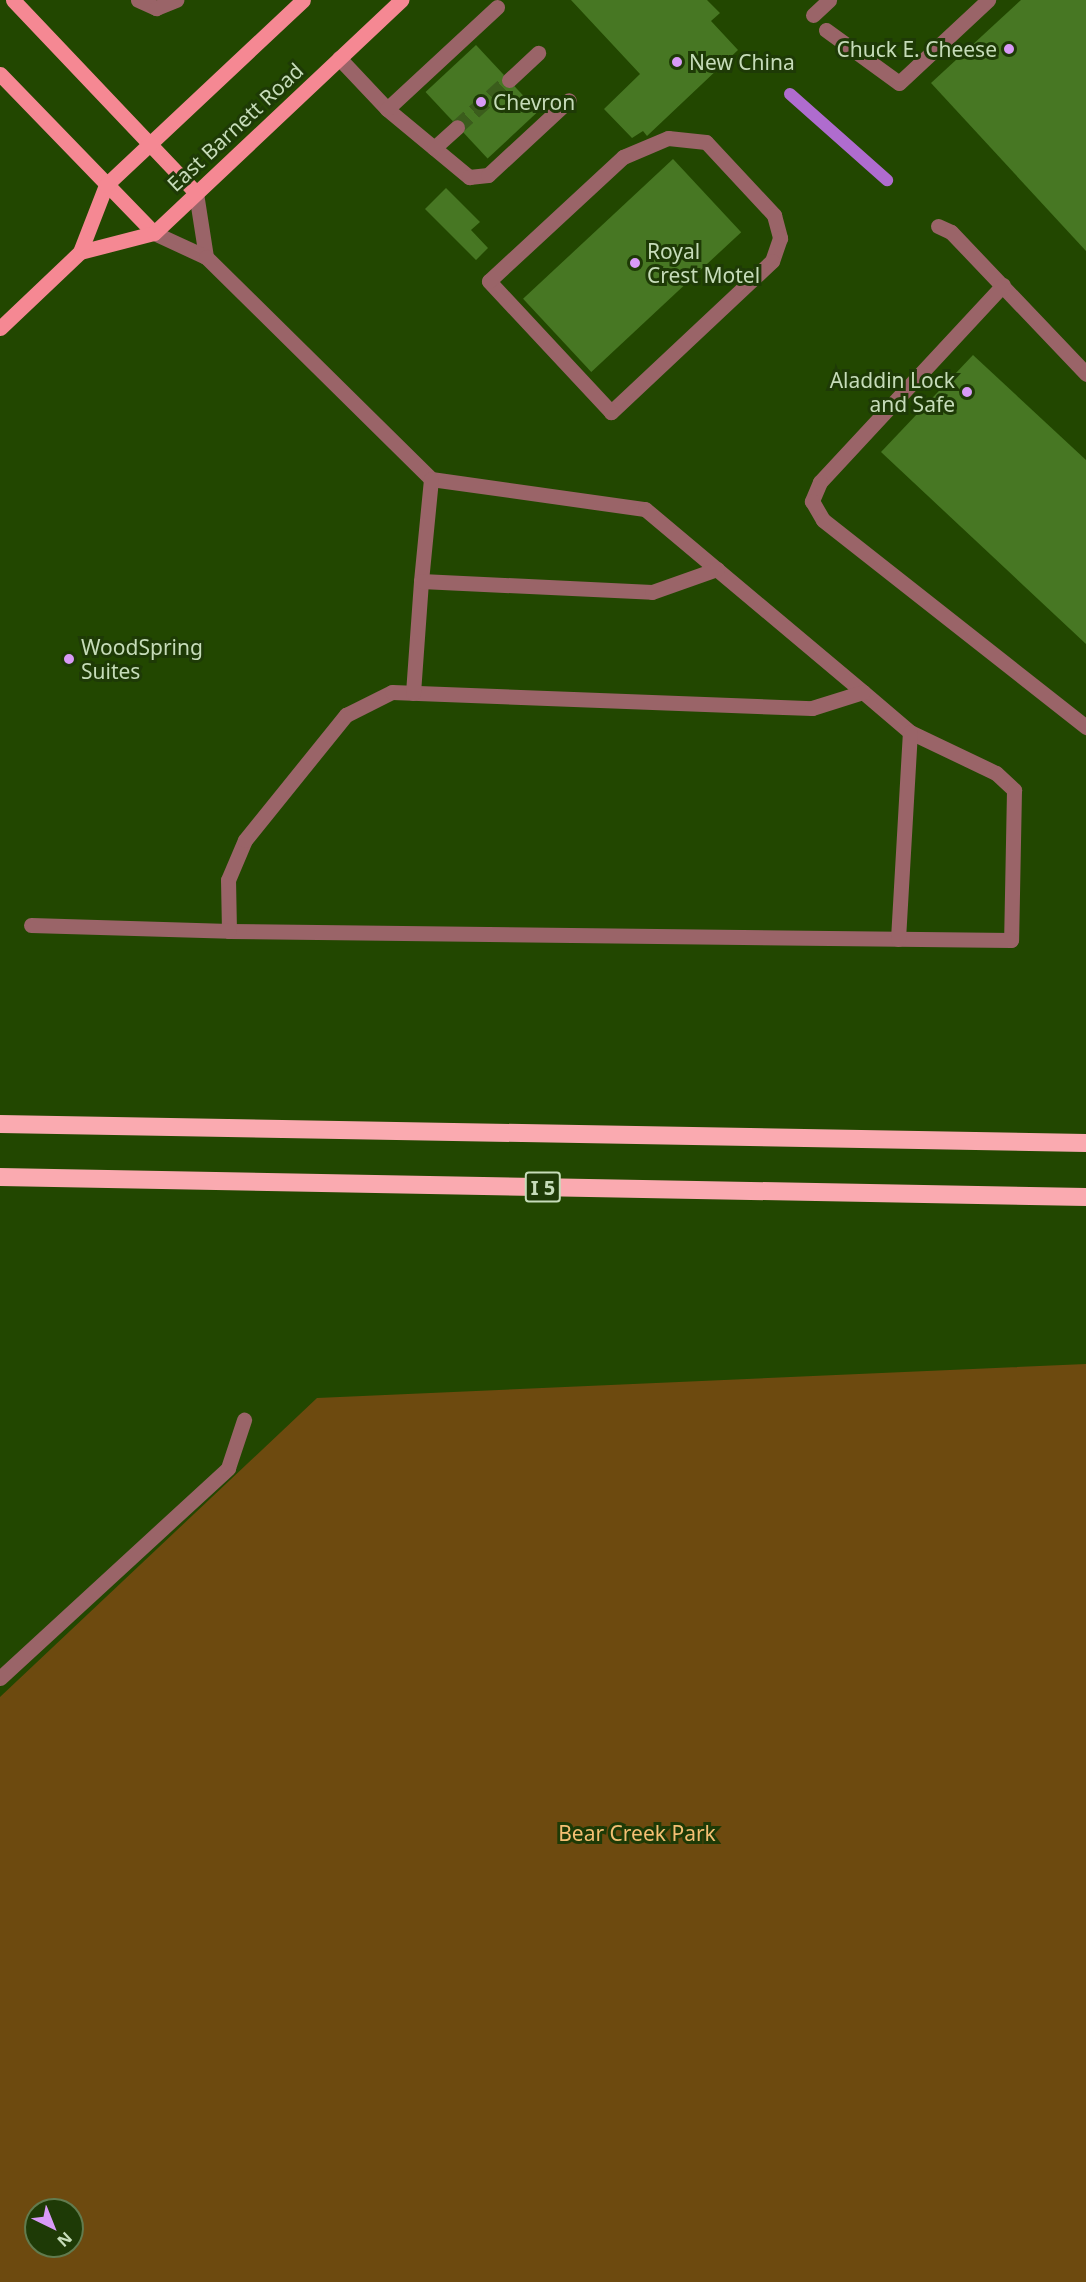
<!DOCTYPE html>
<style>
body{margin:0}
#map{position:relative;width:1086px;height:2282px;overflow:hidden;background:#224700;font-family:"Noto Sans",sans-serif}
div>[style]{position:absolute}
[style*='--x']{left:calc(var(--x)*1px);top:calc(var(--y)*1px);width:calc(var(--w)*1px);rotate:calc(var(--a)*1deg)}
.green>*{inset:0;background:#6d4a0f}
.stream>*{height:12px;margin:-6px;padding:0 6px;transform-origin:6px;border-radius:6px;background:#af6cce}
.building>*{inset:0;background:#477723;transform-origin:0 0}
.minor-tunnel>*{height:15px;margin-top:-7.5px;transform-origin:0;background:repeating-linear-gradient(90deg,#3b5d1c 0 15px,transparent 0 23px)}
.minor>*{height:15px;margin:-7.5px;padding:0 7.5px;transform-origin:7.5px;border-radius:7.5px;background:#9a6468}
.major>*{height:15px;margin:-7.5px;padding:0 7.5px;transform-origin:7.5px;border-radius:7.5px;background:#f58893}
.highway>*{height:18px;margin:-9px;padding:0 9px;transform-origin:9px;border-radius:9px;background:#faaab0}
.dots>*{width:16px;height:16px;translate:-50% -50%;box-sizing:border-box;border:3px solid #1e3a06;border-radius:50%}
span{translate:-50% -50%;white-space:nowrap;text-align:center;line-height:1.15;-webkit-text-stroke:6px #1e3a06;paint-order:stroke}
.shield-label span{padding:2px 4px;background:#1e3a06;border:2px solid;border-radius:4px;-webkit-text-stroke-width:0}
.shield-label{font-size:20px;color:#c6dcb9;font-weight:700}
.poi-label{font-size:21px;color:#c6dcb9}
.right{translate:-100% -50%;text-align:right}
.left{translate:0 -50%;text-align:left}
.street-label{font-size:21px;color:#c6dcb9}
.park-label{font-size:21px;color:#f5bf73}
.north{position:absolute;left:24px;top:2198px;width:60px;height:60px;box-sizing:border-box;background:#1e3a06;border:2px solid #617b4e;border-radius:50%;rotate:137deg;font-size:16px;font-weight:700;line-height:24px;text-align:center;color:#c6dcb9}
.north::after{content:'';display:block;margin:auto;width:21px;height:27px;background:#d99af7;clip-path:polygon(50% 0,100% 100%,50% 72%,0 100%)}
</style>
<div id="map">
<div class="green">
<i style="clip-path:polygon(evenodd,1086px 1364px,1086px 2282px,0 2282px,0 1697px,317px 1398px,1086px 1364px,36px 2210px,72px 2210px,72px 2246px,36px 2246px,36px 2210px)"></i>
</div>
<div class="stream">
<i style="--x:790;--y:94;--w:130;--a:41.6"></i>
</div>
<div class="building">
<i style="clip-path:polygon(571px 0,707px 0,720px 13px,711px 21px,738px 50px,647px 136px,643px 131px,632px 138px,604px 109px,640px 74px)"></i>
<i style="clip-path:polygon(1021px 0,1086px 0,1086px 251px,931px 83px)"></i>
<i style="left:476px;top:45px;width:91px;height:69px;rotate:47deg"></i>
<i style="left:673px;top:159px;width:100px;height:205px;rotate:47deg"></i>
<i style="clip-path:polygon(446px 188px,480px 222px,471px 230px,488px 248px,476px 260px,425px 209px)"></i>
<i style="clip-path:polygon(973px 355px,1086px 460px,1086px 644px,881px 452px)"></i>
</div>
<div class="minor-tunnel">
<i style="--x:457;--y:127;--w:70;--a:-42.1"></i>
</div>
<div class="minor">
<i style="--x:138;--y:0;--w:20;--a:24"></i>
<i style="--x:156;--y:8;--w:22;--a:-22"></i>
<i style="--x:813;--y:15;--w:22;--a:-43"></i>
<i style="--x:826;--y:30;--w:90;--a:36"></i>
<i style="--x:899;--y:83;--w:122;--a:-43"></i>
<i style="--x:339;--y:58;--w:70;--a:46.7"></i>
<i style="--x:387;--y:109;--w:107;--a:39.7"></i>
<i style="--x:469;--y:177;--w:19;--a:-6"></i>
<i style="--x:488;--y:175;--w:110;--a:-42.8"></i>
<i style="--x:509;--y:80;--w:40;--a:-43"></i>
<i style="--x:387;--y:109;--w:150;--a:-42.8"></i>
<i style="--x:668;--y:138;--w:38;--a:6"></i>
<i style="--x:706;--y:142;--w:100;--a:47"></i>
<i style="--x:774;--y:215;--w:24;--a:75"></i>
<i style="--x:780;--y:238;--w:24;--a:109"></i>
<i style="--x:772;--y:261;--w:221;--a:136.8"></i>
<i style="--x:611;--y:412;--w:179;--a:-133"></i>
<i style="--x:489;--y:281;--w:183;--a:-42.8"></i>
<i style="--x:623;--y:157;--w:49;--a:-22.9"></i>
<i style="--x:434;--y:148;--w:31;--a:-42"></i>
<i style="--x:196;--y:193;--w:65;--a:81.1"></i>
<i style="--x:938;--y:226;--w:14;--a:25"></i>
<i style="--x:951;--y:232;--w:196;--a:46.4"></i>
<i style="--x:154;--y:233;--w:57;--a:24.8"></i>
<i style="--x:206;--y:257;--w:316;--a:44.6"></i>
<i style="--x:431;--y:479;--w:216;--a:8"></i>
<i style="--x:645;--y:509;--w:285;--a:40"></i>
<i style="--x:863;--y:692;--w:62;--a:40.4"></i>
<i style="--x:910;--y:732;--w:95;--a:25.5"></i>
<i style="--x:996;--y:773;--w:25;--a:43"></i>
<i style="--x:1014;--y:790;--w:150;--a:91.1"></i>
<i style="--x:1011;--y:940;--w:782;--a:-179.34"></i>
<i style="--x:229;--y:931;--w:51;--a:-91.1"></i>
<i style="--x:228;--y:880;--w:43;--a:-67"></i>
<i style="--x:245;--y:840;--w:161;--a:-51.1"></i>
<i style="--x:346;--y:715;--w:51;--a:-26.6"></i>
<i style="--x:392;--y:692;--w:420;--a:2.2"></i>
<i style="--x:812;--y:708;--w:53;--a:-17.4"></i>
<i style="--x:1003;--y:285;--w:269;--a:132.9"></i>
<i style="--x:820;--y:482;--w:21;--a:113"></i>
<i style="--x:812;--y:501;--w:22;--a:60"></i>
<i style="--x:823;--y:520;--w:335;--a:38.2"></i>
<i style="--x:421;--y:581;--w:102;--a:-84.4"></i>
<i style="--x:413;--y:693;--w:112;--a:-85.9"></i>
<i style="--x:421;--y:581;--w:231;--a:2.7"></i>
<i style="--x:652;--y:592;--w:69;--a:-19.5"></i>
<i style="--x:31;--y:925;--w:198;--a:1.7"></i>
<i style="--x:898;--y:939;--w:207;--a:-86.7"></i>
<i style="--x:0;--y:1678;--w:310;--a:-42.6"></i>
<i style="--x:228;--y:1468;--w:51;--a:-71.6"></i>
</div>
<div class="major">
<i style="--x:13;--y:0;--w:266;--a:46.5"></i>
<i style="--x:0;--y:74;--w:221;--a:45.9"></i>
<i style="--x:80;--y:252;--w:76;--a:-14.4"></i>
<i style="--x:154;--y:233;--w:340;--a:-43.3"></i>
<i style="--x:0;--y:328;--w:110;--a:-43.5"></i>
<i style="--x:80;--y:252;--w:72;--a:-68.8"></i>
<i style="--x:106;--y:185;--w:270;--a:-43.2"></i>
</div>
<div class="highway">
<i style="--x:0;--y:1124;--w:1086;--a:1"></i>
<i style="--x:0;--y:1177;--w:1086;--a:1.06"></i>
</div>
<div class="dots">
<i style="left:1009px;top:49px;background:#d99af7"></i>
<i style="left:677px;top:62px;background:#d99af7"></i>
<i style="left:481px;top:102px;background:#d99af7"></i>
<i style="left:635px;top:263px;background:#d99af7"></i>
<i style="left:967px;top:392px;background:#d99af7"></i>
<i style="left:69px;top:659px;background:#d99af7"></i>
</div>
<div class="shield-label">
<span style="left:543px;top:1187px">I 5</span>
</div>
<div class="poi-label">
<span class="right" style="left:997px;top:49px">Chuck E. Cheese</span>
<span class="left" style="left:689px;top:62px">New China</span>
<span class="left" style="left:493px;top:102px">Chevron</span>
<span class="left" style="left:647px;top:263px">Royal<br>Crest Motel</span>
<span class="right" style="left:955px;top:392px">Aladdin Lock<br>and Safe</span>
<span class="left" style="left:81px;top:659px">WoodSpring<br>Suites</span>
</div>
<div class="street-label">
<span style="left:235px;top:127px;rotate:-43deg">East Barnett Road</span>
</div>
<div class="park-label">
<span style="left:637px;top:1833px">Bear Creek Park</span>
</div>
<div class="north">N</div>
</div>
